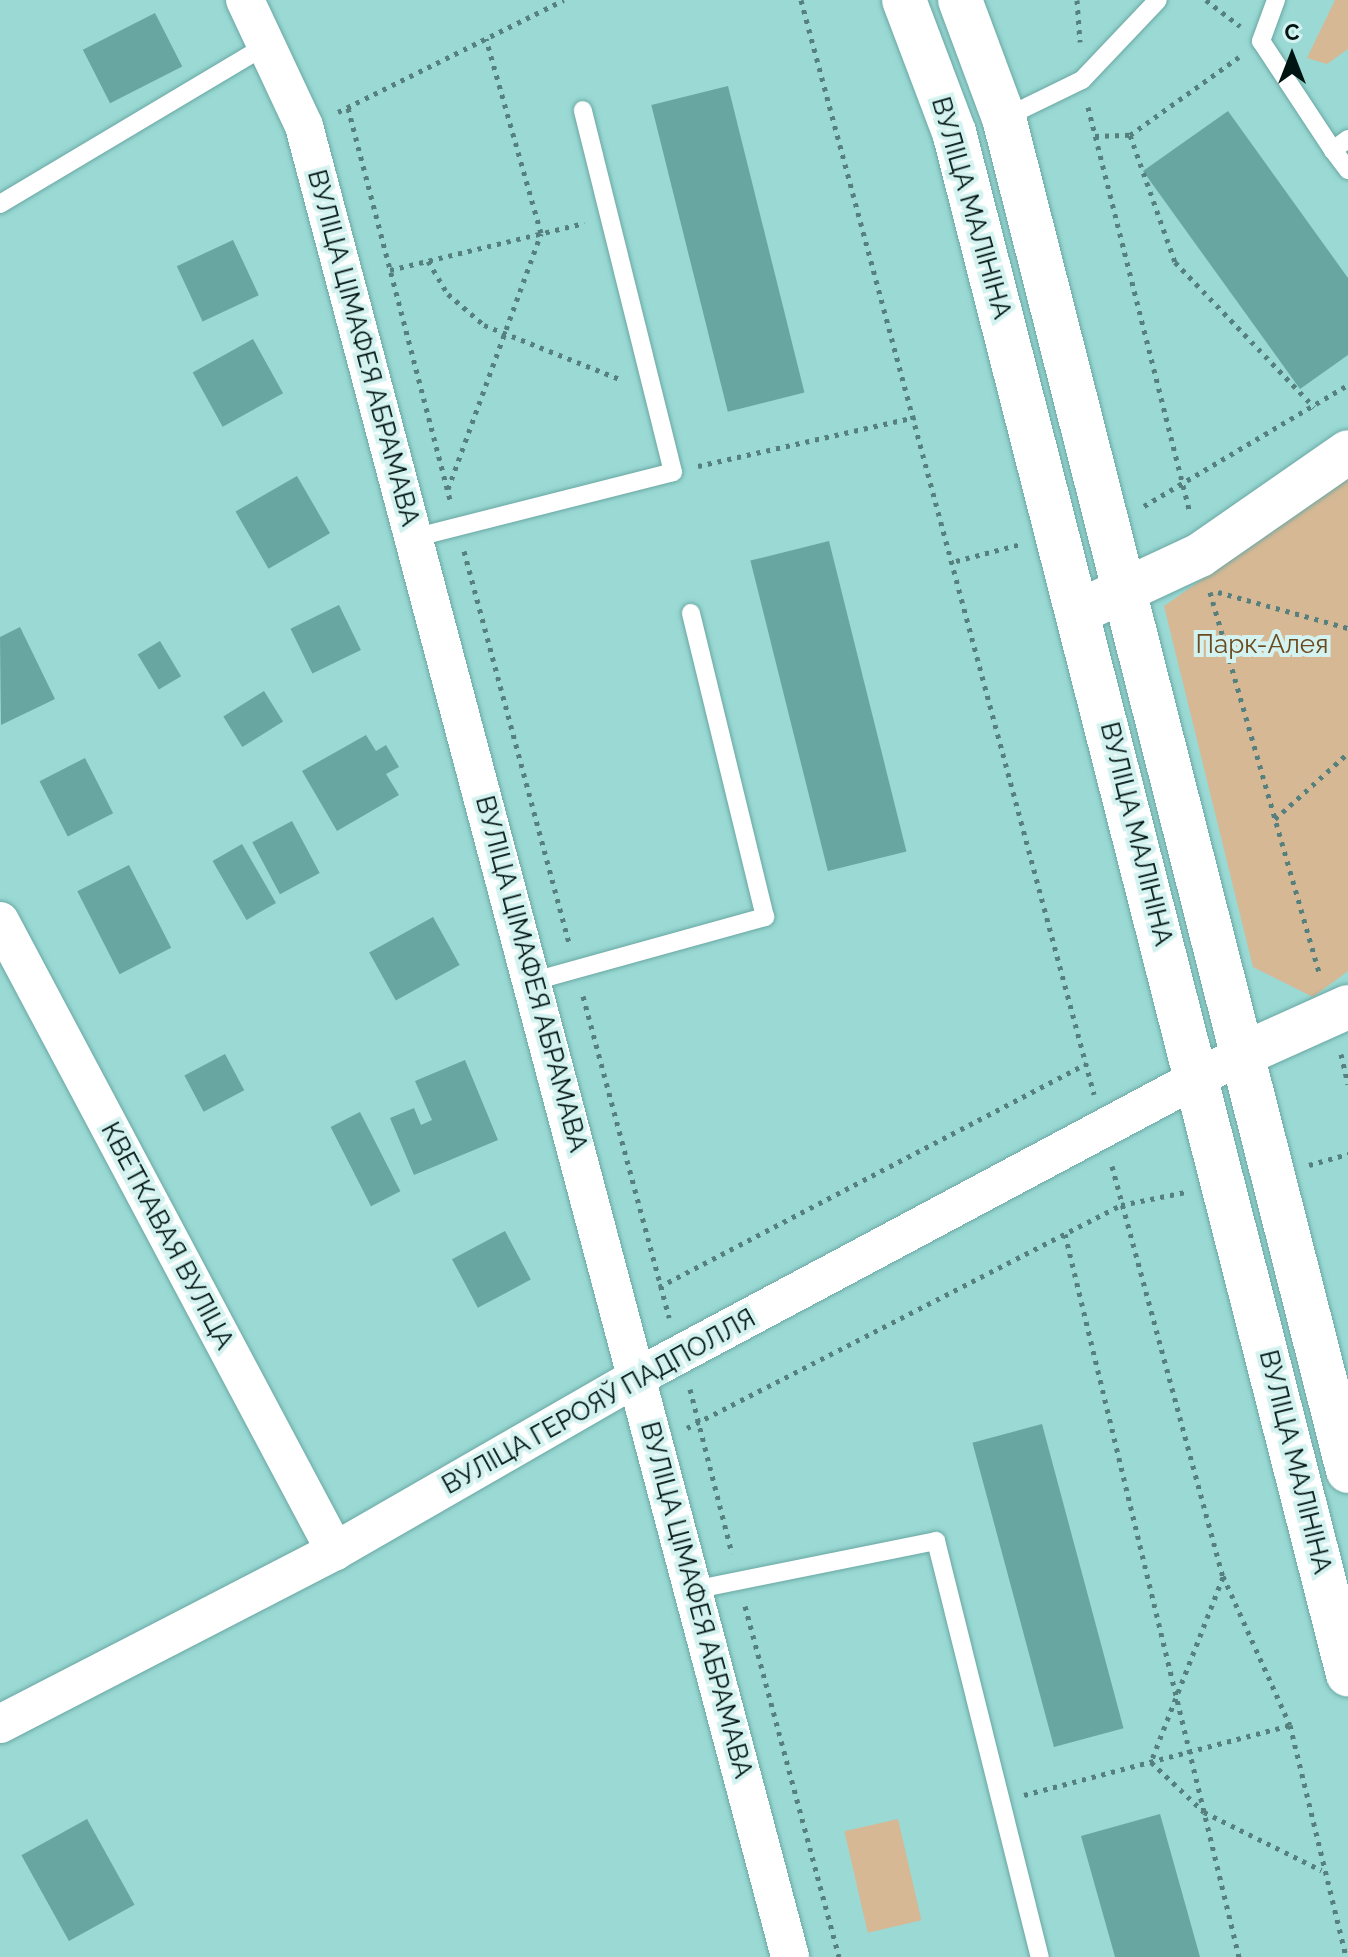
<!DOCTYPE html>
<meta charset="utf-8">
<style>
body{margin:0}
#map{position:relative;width:1348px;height:1957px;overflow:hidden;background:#9ad9d4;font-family:Raleway,sans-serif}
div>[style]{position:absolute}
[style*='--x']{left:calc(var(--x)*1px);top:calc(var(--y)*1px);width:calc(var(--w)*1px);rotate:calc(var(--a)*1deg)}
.green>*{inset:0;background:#d7b894;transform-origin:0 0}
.building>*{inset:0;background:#68a6a2;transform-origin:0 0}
.path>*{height:5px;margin-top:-2.5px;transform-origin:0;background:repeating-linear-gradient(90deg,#55807d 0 4px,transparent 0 10px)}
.roads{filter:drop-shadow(0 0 2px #6aa7a3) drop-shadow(0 0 2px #6aa7a3)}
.service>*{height:18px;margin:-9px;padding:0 9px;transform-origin:9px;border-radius:9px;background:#fff}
.minor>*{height:38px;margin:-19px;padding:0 19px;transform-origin:19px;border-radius:19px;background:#fff}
.tertiary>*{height:44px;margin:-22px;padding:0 22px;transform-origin:22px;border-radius:22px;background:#fff}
.secondary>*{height:44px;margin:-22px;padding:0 22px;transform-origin:22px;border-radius:22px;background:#fff}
span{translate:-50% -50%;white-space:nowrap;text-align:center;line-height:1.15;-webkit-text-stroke:8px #d4f3f0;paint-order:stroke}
.street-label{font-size:26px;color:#001412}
.park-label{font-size:26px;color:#6b4a20}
.north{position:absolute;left:1252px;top:16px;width:80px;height:80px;-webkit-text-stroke:6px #d4f3f0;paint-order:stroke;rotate:0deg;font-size:22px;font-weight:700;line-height:32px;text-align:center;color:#001412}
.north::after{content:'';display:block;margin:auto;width:28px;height:36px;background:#001412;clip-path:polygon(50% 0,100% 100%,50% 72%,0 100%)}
</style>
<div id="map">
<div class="green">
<i style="clip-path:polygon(1335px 0,1348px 0,1348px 49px,1327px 64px,1307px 58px)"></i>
<i style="clip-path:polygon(1348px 477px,1348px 971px,1313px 997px,1253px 967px,1164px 606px)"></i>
<i style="left:898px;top:1819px;width:104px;height:55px;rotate:77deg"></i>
</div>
<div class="building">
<i style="left:155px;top:13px;width:60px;height:81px;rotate:63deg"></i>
<i style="left:728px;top:86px;width:316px;height:79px;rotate:76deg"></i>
<i style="clip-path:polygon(1228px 111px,1348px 278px,1348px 355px,1300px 389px,1143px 171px)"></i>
<i style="left:233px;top:240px;width:61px;height:62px;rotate:65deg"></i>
<i style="left:253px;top:339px;width:62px;height:69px;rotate:61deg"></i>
<i style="left:297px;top:476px;width:66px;height:71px;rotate:60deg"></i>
<i style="left:829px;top:541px;width:320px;height:81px;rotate:76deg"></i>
<i style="left:339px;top:605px;width:50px;height:54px;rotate:64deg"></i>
<i style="clip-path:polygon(20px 627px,55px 699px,1px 725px,0 637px)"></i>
<i style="left:160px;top:641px;width:41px;height:26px;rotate:59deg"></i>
<i style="left:264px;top:691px;width:36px;height:48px;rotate:58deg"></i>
<i style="clip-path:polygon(366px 735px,376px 751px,386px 745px,399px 767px,386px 774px,399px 795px,337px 831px,302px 771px)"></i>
<i style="left:85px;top:758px;width:62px;height:51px;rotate:63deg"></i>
<i style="left:292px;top:821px;width:59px;height:45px;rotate:62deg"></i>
<i style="left:242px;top:844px;width:68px;height:34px;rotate:60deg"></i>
<i style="left:129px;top:865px;width:93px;height:58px;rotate:63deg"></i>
<i style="left:433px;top:917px;width:55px;height:73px;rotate:61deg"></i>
<i style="left:225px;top:1054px;width:41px;height:46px;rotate:62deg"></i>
<i style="clip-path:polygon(465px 1060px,498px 1140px,414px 1175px,390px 1118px,414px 1108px,421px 1125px,432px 1120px,415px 1081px)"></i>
<i style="left:360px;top:1112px;width:89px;height:33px;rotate:63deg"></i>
<i style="left:505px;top:1231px;width:55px;height:60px;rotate:62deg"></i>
<i style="left:1042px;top:1424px;width:315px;height:72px;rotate:75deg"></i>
<i style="clip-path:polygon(1160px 1814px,1200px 1957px,1115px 1957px,1081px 1836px)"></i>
<i style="left:87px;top:1819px;width:98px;height:75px;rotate:61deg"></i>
</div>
<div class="path">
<i style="--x:801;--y:0;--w:1133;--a:75.01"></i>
<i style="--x:1077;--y:0;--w:42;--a:85.9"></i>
<i style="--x:1206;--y:0;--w:43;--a:37.4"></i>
<i style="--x:1088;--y:107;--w:419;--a:75.9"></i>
<i style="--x:348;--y:108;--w:408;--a:75.4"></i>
<i style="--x:338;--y:112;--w:252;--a:-26.4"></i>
<i style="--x:1130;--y:135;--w:135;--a:70.5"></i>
<i style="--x:1175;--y:262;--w:201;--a:46.2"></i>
<i style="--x:1095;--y:136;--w:35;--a:-2"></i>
<i style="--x:1130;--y:135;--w:134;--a:-35.6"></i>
<i style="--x:428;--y:261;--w:39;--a:59"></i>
<i style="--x:448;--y:294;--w:48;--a:40.7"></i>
<i style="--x:484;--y:325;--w:149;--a:21.7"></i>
<i style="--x:390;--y:270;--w:200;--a:-13.6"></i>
<i style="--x:698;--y:466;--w:223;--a:-12.7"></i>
<i style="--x:448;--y:489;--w:272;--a:-70"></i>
<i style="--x:541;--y:233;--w:202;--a:-105.8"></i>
<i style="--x:1144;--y:506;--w:237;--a:-30.7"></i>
<i style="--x:464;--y:551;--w:406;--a:75"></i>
<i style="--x:956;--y:561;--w:67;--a:-14.7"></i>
<i style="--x:1210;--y:592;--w:398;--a:74"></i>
<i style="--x:1218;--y:592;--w:135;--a:15.5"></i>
<i style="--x:1275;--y:819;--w:98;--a:-42.1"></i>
<i style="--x:583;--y:996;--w:333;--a:75"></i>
<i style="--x:1341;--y:1054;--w:31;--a:77"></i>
<i style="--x:1309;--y:1165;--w:41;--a:-15.8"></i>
<i style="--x:1112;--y:1166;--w:425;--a:74.9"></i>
<i style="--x:1223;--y:1576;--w:163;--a:65.8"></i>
<i style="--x:1290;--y:1725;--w:239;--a:76.4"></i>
<i style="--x:1065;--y:1234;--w:744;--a:76.47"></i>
<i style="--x:659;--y:1287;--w:482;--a:-27.6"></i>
<i style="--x:690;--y:1389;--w:170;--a:75.7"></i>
<i style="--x:687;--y:1428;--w:488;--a:-27.2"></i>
<i style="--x:1121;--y:1205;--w:66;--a:-11.3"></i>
<i style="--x:1223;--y:1577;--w:199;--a:111.3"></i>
<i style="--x:1151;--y:1762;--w:73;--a:43.3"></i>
<i style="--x:1204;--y:1812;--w:131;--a:26.4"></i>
<i style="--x:745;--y:1606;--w:363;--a:75"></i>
<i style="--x:1024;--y:1795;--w:275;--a:-14.7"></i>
</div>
<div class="roads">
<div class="service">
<i style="--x:1276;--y:0;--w:44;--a:110.1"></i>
<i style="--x:1261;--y:41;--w:131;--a:56.6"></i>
<i style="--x:1004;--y:118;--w:87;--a:-26"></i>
<i style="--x:1082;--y:80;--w:110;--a:-46.5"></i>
<i style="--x:1348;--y:139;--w:19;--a:144"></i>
<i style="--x:1333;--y:150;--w:25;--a:53"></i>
<i style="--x:0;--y:204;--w:312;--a:-30.8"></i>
<i style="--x:413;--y:538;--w:268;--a:-14.2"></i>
<i style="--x:673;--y:472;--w:373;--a:-104"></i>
<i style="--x:534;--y:981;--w:240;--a:-15.5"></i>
<i style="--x:765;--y:917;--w:313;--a:-103.7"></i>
<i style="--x:693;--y:1590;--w:248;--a:-11.4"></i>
<i style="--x:936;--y:1541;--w:429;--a:76"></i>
</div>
<div class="minor">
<i style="--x:245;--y:0;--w:139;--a:64.9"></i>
<i style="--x:304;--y:126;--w:1894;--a:75.13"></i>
<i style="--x:0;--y:921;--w:714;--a:62"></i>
<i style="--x:0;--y:1724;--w:377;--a:-27.3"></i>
<i style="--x:335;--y:1551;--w:349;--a:-29.9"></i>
<i style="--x:637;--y:1377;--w:684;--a:-28.06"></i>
</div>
<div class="tertiary">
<i style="--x:1080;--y:611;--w:132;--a:-25"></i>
<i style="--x:1200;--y:555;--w:180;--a:-34.8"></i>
<i style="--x:1241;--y:1055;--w:117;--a:-24.2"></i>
</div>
<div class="secondary">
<i style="--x:904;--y:0;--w:141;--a:69.3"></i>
<i style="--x:954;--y:132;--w:1592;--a:75.67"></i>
<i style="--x:960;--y:0;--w:126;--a:69.6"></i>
<i style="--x:1004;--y:118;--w:1396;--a:75.73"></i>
</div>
</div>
<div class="street-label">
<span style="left:971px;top:208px;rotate:74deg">ВУЛІЦА МАЛІНІНА</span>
<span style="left:363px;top:348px;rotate:75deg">ВУЛІЦА ЦІМАФЕЯ АБРАМАВА</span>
<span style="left:1136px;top:834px;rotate:76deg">ВУЛІЦА МАЛІНІНА</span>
<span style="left:531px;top:974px;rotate:75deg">ВУЛІЦА ЦІМАФЕЯ АБРАМАВА</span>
<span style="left:167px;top:1236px;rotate:62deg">КВЕТКАВАЯ ВУЛІЦА</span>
<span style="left:599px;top:1402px;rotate:-29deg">ВУЛІЦА ГЕРОЯЎ ПАДПОЛЛЯ</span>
<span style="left:1295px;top:1462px;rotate:76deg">ВУЛІЦА МАЛІНІНА</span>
<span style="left:696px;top:1600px;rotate:75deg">ВУЛІЦА ЦІМАФЕЯ АБРАМАВА</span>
</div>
<div class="park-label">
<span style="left:1262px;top:645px">Парк-Алея</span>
</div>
<div class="north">С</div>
</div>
